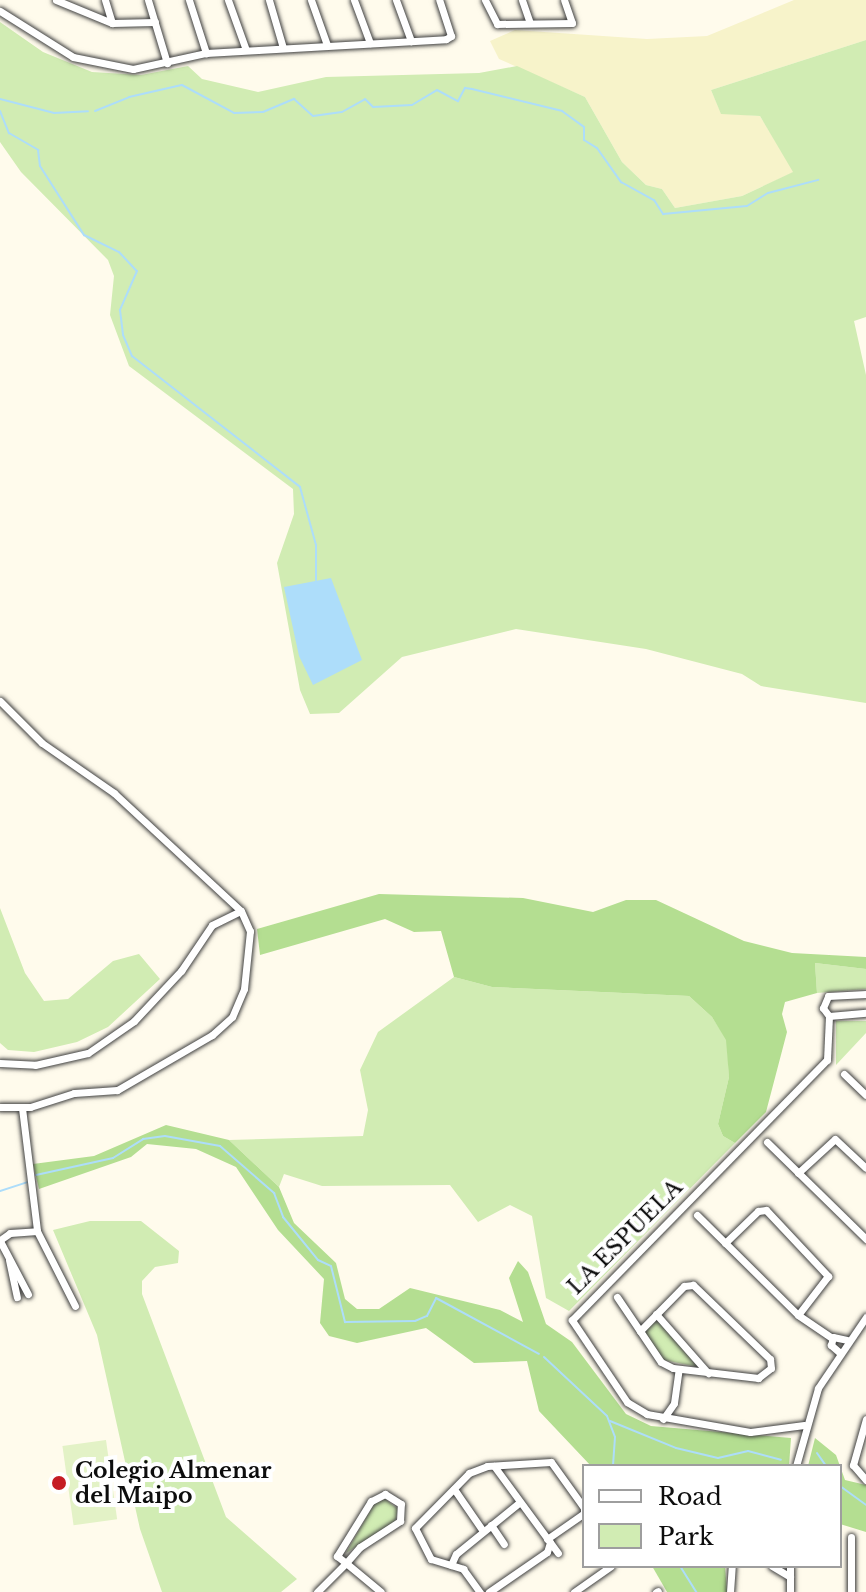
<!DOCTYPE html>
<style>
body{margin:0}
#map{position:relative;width:866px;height:1592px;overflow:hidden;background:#fffbec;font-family:"Libre Baskerville",serif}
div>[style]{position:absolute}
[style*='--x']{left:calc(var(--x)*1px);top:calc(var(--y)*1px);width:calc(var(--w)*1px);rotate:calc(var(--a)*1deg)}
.farmland>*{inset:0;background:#f7f3ca}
.green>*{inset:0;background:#d1ecb3}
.forest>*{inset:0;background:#b4de91}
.pitch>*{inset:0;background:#e3f2c6;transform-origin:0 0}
.water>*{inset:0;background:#adddfa}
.stream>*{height:2px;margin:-1px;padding:0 1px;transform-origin:1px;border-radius:1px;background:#adddfa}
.roads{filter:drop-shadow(0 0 2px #404040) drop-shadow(0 0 2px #404040)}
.minor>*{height:7px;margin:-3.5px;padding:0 3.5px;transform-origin:3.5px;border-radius:3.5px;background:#fff}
.dots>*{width:22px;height:22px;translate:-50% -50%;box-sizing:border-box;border:4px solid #fff;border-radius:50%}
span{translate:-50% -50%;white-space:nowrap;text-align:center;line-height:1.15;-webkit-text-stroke:8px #fff;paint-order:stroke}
.street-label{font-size:22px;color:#0d0d0d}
.poi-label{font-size:22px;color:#0d0d0d;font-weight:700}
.left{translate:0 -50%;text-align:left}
.legend{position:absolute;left:582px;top:1464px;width:260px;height:104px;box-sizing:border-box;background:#fff;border:2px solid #9e9e9e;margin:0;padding:10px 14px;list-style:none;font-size:24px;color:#0d0d0d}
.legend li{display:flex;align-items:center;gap:16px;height:40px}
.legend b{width:40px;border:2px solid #9e9e9e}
</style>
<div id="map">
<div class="farmland">
<i style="clip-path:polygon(794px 0,866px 0,866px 40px,711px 90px,721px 113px,760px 116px,794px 172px,742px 196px,675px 208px,662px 189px,646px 185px,622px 162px,585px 97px,499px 59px,490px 41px,515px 30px,647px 39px,707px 36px)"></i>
</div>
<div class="green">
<i style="clip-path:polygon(0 22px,43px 52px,92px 72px,141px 75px,188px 66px,202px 79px,258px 92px,326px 77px,479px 73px,517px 66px,585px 97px,622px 162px,646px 185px,662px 189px,675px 208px,742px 196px,793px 172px,760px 116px,721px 114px,711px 90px,866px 40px,866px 317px,854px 321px,866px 375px,866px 703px,761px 686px,742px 674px,646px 649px,516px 629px,402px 657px,339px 713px,310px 714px,300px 690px,277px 563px,294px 514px,293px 489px,129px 366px,110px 315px,114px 276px,108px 260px,21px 172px,0 142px)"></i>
<i style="clip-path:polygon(0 908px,25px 973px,44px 1001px,68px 999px,113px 961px,139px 954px,160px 979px,108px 1027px,77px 1042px,34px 1052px,8px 1050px,0 1043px)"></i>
<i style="clip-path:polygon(815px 963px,866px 969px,866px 989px,817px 993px)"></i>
<i style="clip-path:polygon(454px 977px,492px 987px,689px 996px,712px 1017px,727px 1040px,729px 1077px,718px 1124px,723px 1136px,735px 1143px,569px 1311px,546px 1298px,532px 1216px,510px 1205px,478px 1222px,450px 1185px,322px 1186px,284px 1174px,279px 1187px,229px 1140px,363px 1136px,368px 1110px,360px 1070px,378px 1032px)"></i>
<i style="clip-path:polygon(836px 1021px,866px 1021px,866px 1033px,836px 1065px)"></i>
<i style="clip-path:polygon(90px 1221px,141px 1221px,179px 1251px,178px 1263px,155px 1267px,142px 1281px,142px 1294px,226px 1517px,297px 1579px,281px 1592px,162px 1592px,140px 1529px,97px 1335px,53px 1230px)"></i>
<i style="clip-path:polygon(655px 1318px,698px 1367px,664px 1360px,643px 1330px)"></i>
<i style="clip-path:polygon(385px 1499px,398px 1509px,395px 1522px,346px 1553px,374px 1504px)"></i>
</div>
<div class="forest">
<i style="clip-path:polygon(379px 894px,523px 898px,593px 912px,626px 900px,656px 900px,744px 941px,792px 953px,866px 957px,866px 969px,815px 963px,817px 993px,785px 1002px,782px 1014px,787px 1032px,766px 1112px,735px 1143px,723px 1136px,718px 1124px,729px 1077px,726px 1040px,712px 1017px,689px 996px,492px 987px,454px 977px,441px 931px,414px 932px,385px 919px,260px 955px,257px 929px)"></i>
<i style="clip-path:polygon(166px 1125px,229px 1140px,279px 1187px,294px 1223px,336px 1263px,345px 1299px,357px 1309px,379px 1309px,410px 1288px,500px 1310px,523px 1322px,509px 1278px,518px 1261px,528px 1272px,546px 1324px,572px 1342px,626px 1414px,651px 1426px,791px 1438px,789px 1466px,591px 1466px,539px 1411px,527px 1361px,474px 1363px,426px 1328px,357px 1343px,329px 1336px,320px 1323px,324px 1279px,278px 1230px,236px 1167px,196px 1149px,147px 1144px,131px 1157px,39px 1189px,33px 1164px,94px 1156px)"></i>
<i style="clip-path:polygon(815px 1438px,836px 1455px,845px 1480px,866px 1485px,866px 1532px,840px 1524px,840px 1466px,808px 1466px)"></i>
<i style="clip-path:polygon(652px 1566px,725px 1566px,727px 1592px,667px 1592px)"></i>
</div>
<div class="pitch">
<i style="left:106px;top:1440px;width:80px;height:44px;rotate:82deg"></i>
</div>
<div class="water">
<i style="clip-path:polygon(331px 578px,362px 660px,313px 685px,299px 656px,284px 587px)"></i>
</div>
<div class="stream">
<i style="--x:0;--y:99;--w:56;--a:14.5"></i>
<i style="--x:54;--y:113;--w:34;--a:-3"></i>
<i style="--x:0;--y:111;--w:24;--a:68"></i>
<i style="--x:9;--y:133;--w:34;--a:30"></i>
<i style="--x:38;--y:150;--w:16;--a:83"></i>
<i style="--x:40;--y:166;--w:82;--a:57.5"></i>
<i style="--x:84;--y:235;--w:39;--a:26"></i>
<i style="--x:119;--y:252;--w:26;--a:47"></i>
<i style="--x:137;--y:271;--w:43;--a:113.6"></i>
<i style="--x:120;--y:310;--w:25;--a:83"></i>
<i style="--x:123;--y:335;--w:23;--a:67"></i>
<i style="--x:132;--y:356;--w:213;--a:37.9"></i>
<i style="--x:300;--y:487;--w:60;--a:74.6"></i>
<i style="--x:316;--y:545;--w:35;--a:90"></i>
<i style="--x:95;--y:111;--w:37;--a:-22"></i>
<i style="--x:129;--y:97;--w:54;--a:-12.8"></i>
<i style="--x:182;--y:85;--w:59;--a:28.3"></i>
<i style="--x:234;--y:113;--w:29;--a:-2"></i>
<i style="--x:263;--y:112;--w:34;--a:-23"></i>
<i style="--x:294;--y:99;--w:25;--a:42"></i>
<i style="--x:313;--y:116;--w:29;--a:-8"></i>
<i style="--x:342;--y:112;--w:26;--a:-29"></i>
<i style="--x:365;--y:99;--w:11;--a:45"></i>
<i style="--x:373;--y:107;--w:39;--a:-3"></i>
<i style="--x:412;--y:105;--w:29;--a:-31"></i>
<i style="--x:437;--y:90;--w:24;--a:28"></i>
<i style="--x:458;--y:101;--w:15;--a:-62"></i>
<i style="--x:465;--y:88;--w:7;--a:8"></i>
<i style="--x:472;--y:89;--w:93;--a:13.7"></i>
<i style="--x:562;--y:111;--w:27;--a:36"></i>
<i style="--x:584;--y:127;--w:13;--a:90"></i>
<i style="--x:584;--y:140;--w:15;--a:32"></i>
<i style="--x:597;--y:148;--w:42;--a:54.8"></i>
<i style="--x:621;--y:182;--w:38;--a:29"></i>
<i style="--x:654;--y:200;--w:17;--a:57"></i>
<i style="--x:663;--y:214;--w:84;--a:-5.4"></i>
<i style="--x:747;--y:206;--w:25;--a:-32"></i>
<i style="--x:768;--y:193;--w:52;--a:-14.6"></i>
<i style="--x:36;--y:1175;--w:79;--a:-12.4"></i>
<i style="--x:113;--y:1158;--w:36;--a:-32"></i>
<i style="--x:143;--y:1139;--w:22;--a:-8"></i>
<i style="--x:165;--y:1136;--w:56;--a:10.3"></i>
<i style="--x:220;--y:1146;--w:72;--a:41"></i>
<i style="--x:274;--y:1193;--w:26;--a:69"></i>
<i style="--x:283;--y:1217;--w:55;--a:50.9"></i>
<i style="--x:318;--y:1260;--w:14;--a:25"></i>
<i style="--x:331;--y:1266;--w:58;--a:76"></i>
<i style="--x:345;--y:1322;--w:70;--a:-0.8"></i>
<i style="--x:415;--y:1321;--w:13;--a:-23"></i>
<i style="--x:427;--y:1316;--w:20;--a:-63"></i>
<i style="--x:436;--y:1298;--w:117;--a:28.5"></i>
<i style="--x:0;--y:1191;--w:28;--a:-18"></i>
<i style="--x:544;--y:1357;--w:86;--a:43.1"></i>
<i style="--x:607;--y:1416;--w:22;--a:69"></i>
<i style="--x:615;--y:1437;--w:29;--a:94"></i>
<i style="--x:610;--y:1421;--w:71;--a:22.2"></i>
<i style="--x:676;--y:1448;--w:43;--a:13.4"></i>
<i style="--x:718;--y:1458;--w:31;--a:-13"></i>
<i style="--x:748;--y:1451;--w:34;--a:15"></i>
<i style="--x:817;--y:1453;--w:16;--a:55"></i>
<i style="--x:840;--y:1486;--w:32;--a:36"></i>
<i style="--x:680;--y:1566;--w:31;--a:58"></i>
</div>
<div class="roads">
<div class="minor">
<i style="--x:56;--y:0;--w:61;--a:22.3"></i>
<i style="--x:112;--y:23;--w:43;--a:-1.3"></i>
<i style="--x:105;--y:0;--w:24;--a:73"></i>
<i style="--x:148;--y:0;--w:66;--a:73.2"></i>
<i style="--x:189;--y:0;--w:56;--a:72.2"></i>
<i style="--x:228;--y:0;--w:53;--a:70.2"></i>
<i style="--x:269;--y:0;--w:50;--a:73.7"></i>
<i style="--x:311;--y:0;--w:48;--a:70.4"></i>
<i style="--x:354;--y:0;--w:46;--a:69.6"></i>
<i style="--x:396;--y:0;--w:44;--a:69.9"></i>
<i style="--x:485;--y:0;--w:27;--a:63"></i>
<i style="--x:497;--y:24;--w:75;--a:-0.8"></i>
<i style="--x:572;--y:23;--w:24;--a:-109"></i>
<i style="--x:522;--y:0;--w:24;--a:71"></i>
<i style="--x:0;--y:11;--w:86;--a:32.2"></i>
<i style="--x:73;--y:57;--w:61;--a:11.3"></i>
<i style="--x:133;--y:69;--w:75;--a:-12.4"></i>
<i style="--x:206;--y:53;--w:240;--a:-3.3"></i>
<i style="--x:446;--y:39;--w:6;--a:-31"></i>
<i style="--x:451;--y:36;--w:38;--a:-108"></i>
<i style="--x:0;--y:701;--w:59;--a:45"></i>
<i style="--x:42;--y:743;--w:88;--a:34.8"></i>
<i style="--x:114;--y:793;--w:173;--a:42.9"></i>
<i style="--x:241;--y:911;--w:22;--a:66"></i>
<i style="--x:250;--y:931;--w:58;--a:95.9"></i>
<i style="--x:244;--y:989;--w:30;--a:113"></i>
<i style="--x:232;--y:1017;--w:27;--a:138"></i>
<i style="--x:212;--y:1035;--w:110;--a:149.9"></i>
<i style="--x:117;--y:1090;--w:43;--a:176"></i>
<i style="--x:74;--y:1093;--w:46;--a:162.3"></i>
<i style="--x:30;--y:1107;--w:30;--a:180"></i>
<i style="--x:829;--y:1016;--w:10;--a:-127"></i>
<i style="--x:823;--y:1008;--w:13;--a:-67"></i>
<i style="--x:828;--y:996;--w:38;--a:-3"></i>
<i style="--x:829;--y:1016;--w:37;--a:-5"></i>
<i style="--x:0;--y:1063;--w:35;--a:3"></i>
<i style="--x:35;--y:1065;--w:54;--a:-12.8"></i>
<i style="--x:88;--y:1053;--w:56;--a:-34.8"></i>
<i style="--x:134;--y:1021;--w:69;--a:-46.8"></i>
<i style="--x:181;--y:971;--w:55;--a:-56"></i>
<i style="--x:212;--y:925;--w:32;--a:-26"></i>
<i style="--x:844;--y:1074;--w:30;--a:44"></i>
<i style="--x:22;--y:1108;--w:124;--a:83"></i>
<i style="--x:37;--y:1231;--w:84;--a:63.1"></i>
<i style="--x:767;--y:1142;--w:139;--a:44.4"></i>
<i style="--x:798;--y:1173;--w:50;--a:-42.6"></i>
<i style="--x:835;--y:1139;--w:42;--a:43.1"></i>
<i style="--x:697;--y:1215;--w:142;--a:44.7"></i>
<i style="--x:798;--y:1315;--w:41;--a:34.1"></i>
<i style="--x:0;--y:1240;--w:12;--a:-35"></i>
<i style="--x:10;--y:1233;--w:27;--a:-4"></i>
<i style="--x:0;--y:1241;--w:60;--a:62.2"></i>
<i style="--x:725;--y:1243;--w:46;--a:-44.1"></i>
<i style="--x:758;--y:1211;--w:8;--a:-7"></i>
<i style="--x:766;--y:1210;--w:91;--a:46.8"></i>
<i style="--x:828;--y:1276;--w:49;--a:127.6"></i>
<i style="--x:9;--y:1260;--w:38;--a:78"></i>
<i style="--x:617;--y:1297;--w:41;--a:55.9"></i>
<i style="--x:640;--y:1331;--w:37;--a:56"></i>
<i style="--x:661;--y:1362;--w:13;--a:27"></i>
<i style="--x:673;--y:1368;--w:86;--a:6.7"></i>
<i style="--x:758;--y:1378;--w:16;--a:-38"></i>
<i style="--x:771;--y:1368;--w:9;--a:-96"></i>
<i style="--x:770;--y:1359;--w:107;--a:-136.1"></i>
<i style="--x:693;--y:1285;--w:9;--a:174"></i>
<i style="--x:684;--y:1286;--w:63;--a:134.4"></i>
<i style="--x:656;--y:1314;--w:79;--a:48.6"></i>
<i style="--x:839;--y:1352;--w:11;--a:-139"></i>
<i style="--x:831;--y:1345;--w:8;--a:-76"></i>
<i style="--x:833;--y:1337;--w:14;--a:12"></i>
<i style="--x:663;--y:1419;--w:19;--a:-55"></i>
<i style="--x:674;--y:1403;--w:34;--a:-82"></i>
<i style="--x:866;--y:1419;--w:48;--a:105.8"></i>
<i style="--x:853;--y:1465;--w:20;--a:49"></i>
<i style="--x:804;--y:1425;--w:54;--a:172.6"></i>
<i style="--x:750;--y:1432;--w:105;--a:-170.1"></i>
<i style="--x:647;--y:1414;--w:23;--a:-149"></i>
<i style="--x:627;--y:1402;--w:99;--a:-123.9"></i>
<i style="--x:572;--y:1320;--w:364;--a:-45.6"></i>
<i style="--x:827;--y:1060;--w:44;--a:-87.4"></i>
<i style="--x:494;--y:1466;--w:108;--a:53.7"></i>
<i style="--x:796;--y:1466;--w:81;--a:-74.2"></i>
<i style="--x:818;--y:1388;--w:86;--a:-55.9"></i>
<i style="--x:454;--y:1489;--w:51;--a:55.4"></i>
<i style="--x:491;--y:1525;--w:23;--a:56"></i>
<i style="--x:415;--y:1528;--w:77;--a:-45.5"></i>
<i style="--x:469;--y:1473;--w:19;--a:-21"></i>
<i style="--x:487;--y:1466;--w:64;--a:-3.6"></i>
<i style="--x:551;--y:1462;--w:57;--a:54.3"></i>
<i style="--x:584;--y:1508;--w:8;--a:90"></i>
<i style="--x:415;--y:1528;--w:35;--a:63"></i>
<i style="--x:431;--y:1559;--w:34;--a:17"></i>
<i style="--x:463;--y:1569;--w:29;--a:54"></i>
<i style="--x:851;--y:1537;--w:55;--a:90"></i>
<i style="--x:547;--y:1539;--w:44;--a:-34.8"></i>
<i style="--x:451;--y:1565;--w:12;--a:-66"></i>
<i style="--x:456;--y:1554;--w:82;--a:-39.1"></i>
<i style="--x:772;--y:1566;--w:21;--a:31"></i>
<i style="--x:317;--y:1592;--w:41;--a:-45"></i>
<i style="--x:346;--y:1563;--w:21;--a:-49"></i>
<i style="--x:360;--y:1547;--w:48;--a:-33"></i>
<i style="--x:400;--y:1521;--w:17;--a:-87"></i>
<i style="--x:401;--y:1504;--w:19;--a:-148"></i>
<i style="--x:385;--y:1494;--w:16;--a:153"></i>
<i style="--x:371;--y:1501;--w:65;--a:121.7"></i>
<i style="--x:337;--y:1556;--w:11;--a:38"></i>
<i style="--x:346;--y:1563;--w:45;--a:39.6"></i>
<i style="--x:489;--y:1592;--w:70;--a:-34.6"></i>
<i style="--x:547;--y:1552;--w:10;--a:-73"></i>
<i style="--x:574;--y:1592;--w:45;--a:-35.1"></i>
<i style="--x:656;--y:1592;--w:2;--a:-27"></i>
<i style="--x:730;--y:1592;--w:26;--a:-86"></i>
<i style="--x:790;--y:1592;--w:26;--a:-90"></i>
</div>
</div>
<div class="dots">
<i style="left:59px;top:1483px;background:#c51c24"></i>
</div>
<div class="street-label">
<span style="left:625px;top:1237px;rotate:-45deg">LA ESPUELA</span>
</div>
<div class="poi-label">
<span class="left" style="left:75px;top:1483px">Colegio Almenar<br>del Maipo</span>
</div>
<ul class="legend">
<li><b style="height:10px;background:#fff"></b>Road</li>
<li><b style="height:22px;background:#d1ecb3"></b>Park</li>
</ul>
</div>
